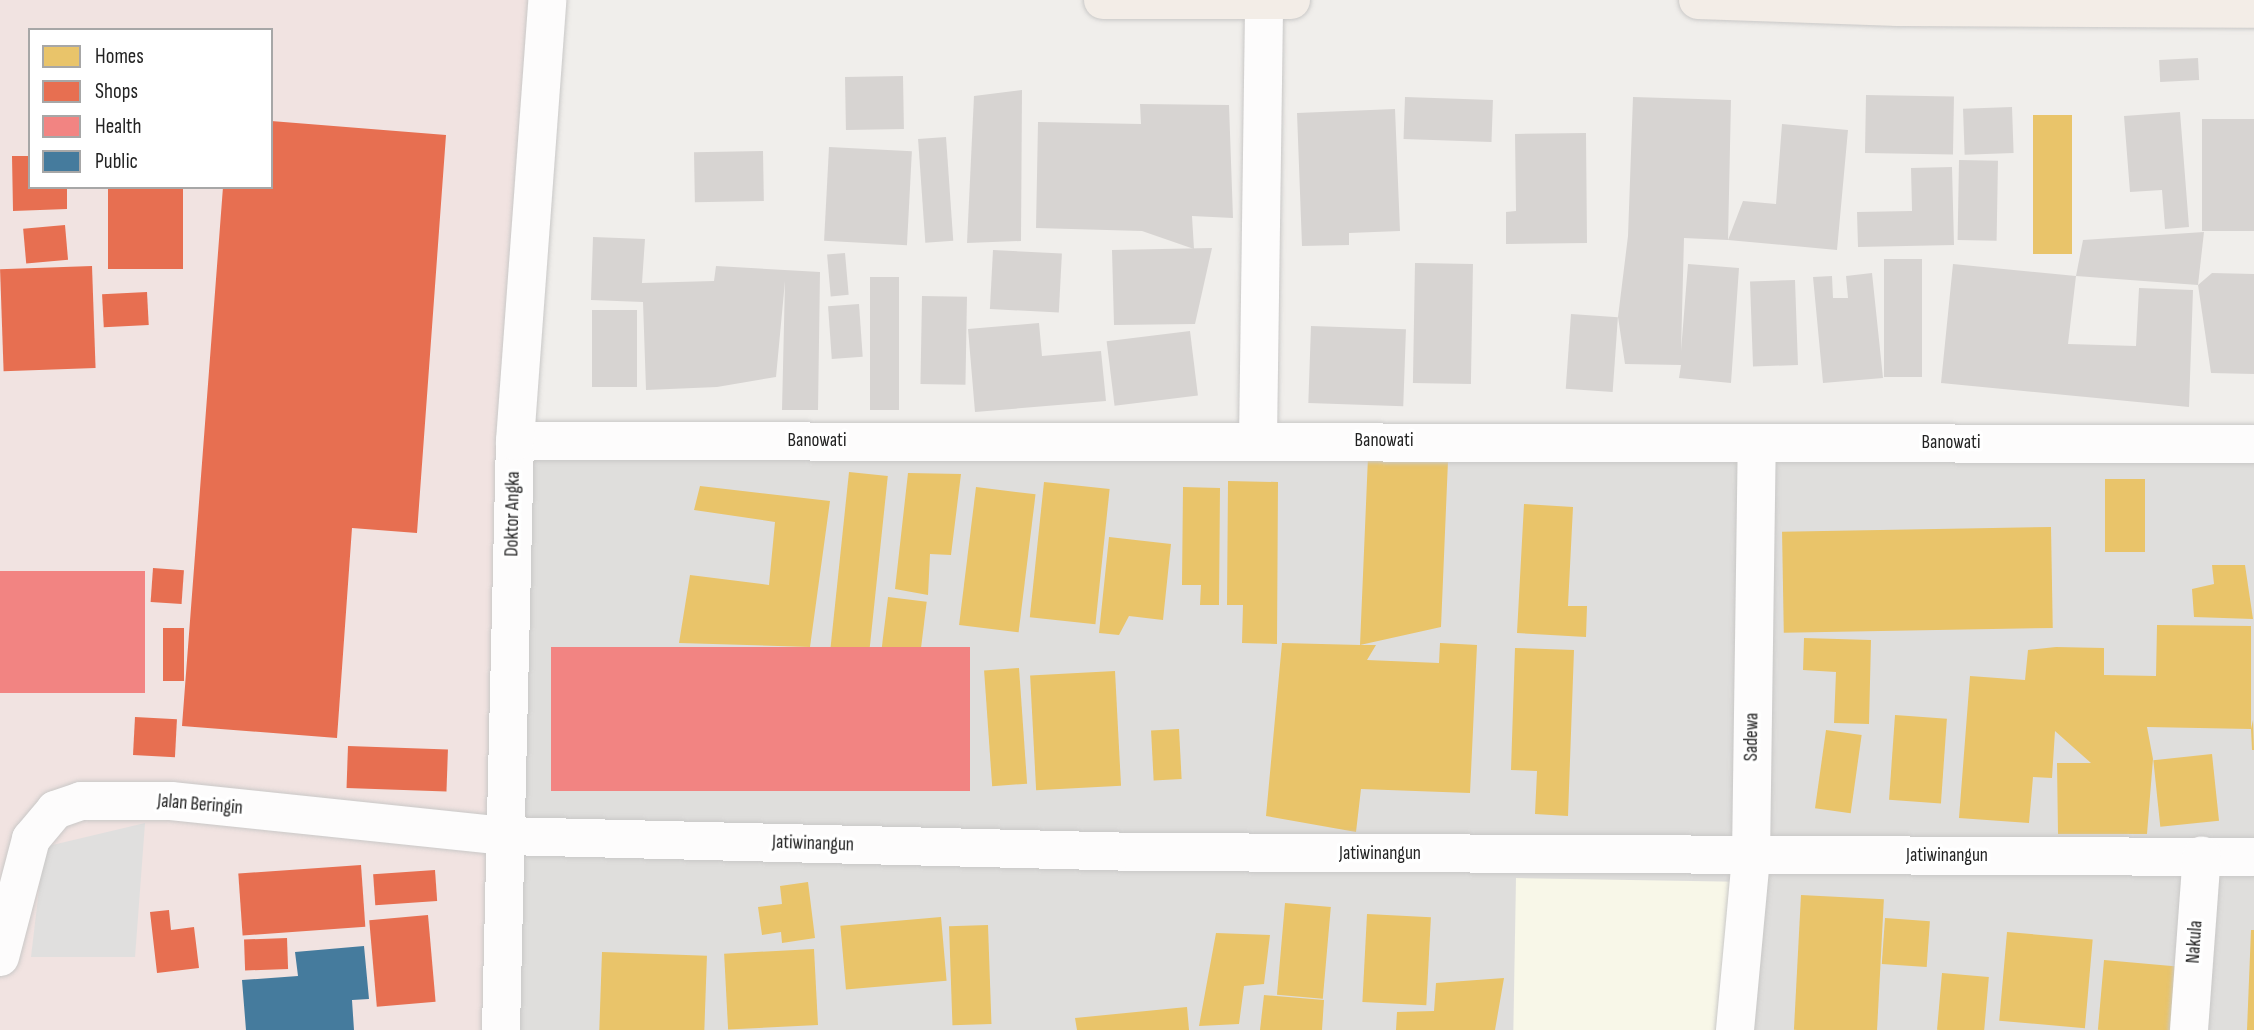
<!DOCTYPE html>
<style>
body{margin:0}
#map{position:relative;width:2254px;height:1030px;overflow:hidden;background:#f0eeeb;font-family:"Sofia Sans Condensed",sans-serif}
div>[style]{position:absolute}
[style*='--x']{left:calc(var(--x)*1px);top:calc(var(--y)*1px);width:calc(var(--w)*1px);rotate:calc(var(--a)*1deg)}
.residential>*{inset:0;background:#dfdedc;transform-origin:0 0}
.commercial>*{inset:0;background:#f1e3e1}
.education>*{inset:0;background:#f8f7e8;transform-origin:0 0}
.parking>*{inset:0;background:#e0dfde}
.homes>*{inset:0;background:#e9c46a;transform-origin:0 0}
.shops>*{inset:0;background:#e76f51;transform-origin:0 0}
.health>*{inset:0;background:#f28482;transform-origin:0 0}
.public>*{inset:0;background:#457b9d}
.building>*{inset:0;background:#d7d4d2;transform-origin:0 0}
.roads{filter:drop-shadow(0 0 2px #c9c8c7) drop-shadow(0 0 2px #c9c8c7)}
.minor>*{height:38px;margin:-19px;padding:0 19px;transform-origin:19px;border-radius:19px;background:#fdfcfc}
.major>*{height:38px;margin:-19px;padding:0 19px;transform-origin:19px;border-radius:19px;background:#f3ede7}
span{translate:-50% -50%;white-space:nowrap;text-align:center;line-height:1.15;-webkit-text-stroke:7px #fff;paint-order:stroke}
.street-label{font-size:19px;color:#222}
.legend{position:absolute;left:28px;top:28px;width:245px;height:161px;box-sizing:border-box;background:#fff;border:2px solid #a7a7a7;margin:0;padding:9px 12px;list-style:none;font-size:21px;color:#222}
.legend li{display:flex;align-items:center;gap:14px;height:35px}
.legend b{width:35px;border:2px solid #a7a7a7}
</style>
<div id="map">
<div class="residential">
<i style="left:512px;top:439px;width:1742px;height:591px"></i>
</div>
<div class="commercial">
<i style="clip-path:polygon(evenodd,0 0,547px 0,502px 1030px,0 1030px,0 0,30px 30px,271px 30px,271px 187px,30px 187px,30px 30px)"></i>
</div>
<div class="education">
<i style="left:1516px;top:878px;width:220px;height:153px;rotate:1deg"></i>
</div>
<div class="parking">
<i style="clip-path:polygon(145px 823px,135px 957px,31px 957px,44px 847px)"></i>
</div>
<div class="homes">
<i style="left:2072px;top:115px;width:139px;height:39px;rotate:90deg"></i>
<i style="clip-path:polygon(1368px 457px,1448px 461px,1441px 627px,1360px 645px,1376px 645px,1367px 660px,1439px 663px,1440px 643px,1477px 645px,1470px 793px,1361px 789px,1356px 832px,1266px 816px,1282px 643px,1360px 645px)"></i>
<i style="left:849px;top:472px;width:39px;height:181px;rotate:6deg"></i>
<i style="clip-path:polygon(908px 473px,961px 474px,951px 555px,930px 554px,928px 595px,895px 589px)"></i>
<i style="left:2105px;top:479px;width:40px;height:73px"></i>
<i style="clip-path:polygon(1228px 481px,1278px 482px,1277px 644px,1242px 643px,1243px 605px,1227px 605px)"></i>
<i style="left:1044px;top:482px;width:66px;height:136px;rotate:6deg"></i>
<i style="clip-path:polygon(700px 486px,830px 501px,810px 647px,679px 643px,690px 575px,769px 585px,775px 522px,694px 510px)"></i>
<i style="left:976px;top:487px;width:60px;height:139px;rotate:7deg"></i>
<i style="clip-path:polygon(1183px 487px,1220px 488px,1219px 605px,1200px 605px,1201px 585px,1182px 585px)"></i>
<i style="clip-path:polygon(1524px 504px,1573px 507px,1568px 606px,1587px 606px,1586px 637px,1517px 633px)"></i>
<i style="left:2051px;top:527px;width:101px;height:269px;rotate:89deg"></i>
<i style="clip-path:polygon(1109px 537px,1171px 544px,1163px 620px,1129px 616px,1119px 635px,1099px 633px)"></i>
<i style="clip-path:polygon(2212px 565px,2245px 565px,2253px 619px,2194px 617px,2192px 589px,2214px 584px)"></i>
<i style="left:888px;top:597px;width:39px;height:61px;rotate:7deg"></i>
<i style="clip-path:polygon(2157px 625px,2251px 626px,2251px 729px,2147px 727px,2153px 759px,2147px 834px,2058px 834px,2057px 763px,2091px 763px,2055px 731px,2052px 778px,2033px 777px,2029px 823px,1959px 818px,1970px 676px,2025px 680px,2028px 650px,2056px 647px,2104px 648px,2104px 675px,2156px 676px)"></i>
<i style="clip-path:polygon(1804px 638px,1871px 640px,1869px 724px,1834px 723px,1836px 672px,1803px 670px)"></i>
<i style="clip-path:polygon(1515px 648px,1574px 650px,1568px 816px,1535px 814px,1537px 771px,1511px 770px)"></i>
<i style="left:1019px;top:668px;width:116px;height:35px;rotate:86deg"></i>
<i style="left:1115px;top:671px;width:115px;height:85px;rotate:87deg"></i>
<i style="left:717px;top:687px;width:79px;height:95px;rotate:87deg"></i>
<i style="left:1895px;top:715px;width:52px;height:85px;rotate:4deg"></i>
<i style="clip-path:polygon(2253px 720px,2254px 750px,2252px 750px,2251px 729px)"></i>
<i style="left:799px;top:726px;width:38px;height:41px;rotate:85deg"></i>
<i style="left:1179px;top:729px;width:50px;height:28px;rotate:87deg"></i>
<i style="left:1826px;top:730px;width:36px;height:79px;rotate:8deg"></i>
<i style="left:2212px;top:754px;width:67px;height:59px;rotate:84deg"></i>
<i style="clip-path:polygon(808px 882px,815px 938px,782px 943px,781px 932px,762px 935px,758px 907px,782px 904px,780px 886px)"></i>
<i style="left:1801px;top:895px;width:83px;height:135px;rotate:3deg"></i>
<i style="left:1285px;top:903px;width:46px;height:92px;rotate:5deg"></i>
<i style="left:1367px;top:914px;width:64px;height:88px;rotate:3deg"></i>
<i style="left:941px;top:917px;width:64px;height:101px;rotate:85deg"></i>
<i style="left:1885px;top:918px;width:45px;height:46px;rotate:4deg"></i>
<i style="left:988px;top:925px;width:99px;height:39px;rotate:88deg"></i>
<i style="clip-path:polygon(2251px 930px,2254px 930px,2254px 1030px,2247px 1030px)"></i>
<i style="left:2007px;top:932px;width:86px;height:89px;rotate:5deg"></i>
<i style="clip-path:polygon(1216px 933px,1270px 935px,1264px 984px,1244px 986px,1239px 1024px,1199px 1026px)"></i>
<i style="left:814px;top:949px;width:76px;height:90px;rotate:87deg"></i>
<i style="left:602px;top:952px;width:105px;height:78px;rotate:2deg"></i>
<i style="left:2104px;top:960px;width:79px;height:70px;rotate:5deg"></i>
<i style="left:1942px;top:973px;width:47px;height:57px;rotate:5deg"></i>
<i style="clip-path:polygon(1504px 978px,1495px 1030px,1396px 1030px,1397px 1012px,1434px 1011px,1436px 983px)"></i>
<i style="clip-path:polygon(1264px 995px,1324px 1000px,1322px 1030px,1260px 1030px)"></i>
<i style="clip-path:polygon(1187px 1007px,1189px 1030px,1077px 1030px,1075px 1018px)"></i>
</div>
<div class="shops">
<i style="clip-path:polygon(271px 121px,446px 135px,417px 533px,352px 528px,337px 738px,182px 726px,223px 187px,271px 187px)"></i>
<i style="clip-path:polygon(12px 156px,30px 156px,30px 187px,67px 187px,67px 209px,13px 211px)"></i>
<i style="left:108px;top:187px;width:75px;height:82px"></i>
<i style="left:65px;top:225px;width:35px;height:42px;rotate:85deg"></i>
<i style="left:92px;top:266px;width:102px;height:92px;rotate:88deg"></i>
<i style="left:147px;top:292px;width:33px;height:45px;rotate:87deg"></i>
<i style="left:153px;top:568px;width:31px;height:34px;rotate:4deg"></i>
<i style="left:163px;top:628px;width:21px;height:53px"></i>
<i style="left:135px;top:717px;width:42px;height:38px;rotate:3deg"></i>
<i style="left:348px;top:746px;width:100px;height:42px;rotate:2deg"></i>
<i style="left:361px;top:865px;width:62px;height:123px;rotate:86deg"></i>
<i style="left:435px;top:870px;width:31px;height:62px;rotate:86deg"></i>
<i style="clip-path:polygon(169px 910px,171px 930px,194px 927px,199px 968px,157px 973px,150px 912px)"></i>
<i style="left:428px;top:915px;width:87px;height:59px;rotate:85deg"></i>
<i style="left:287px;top:938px;width:31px;height:43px;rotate:88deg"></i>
</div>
<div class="health">
<i style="left:0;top:571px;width:145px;height:122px"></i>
<i style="left:551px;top:647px;width:419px;height:144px"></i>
</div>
<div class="public">
<i style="clip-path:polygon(364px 946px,369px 999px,352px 1000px,354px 1030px,246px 1030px,242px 980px,298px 976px,295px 952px)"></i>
</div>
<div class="building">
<i style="left:2198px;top:58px;width:22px;height:39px;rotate:87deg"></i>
<i style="left:903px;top:76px;width:53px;height:58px;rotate:89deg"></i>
<i style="clip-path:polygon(1022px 90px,1021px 241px,967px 243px,974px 96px)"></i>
<i style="left:1866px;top:95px;width:88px;height:58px;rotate:1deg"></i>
<i style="left:1405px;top:97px;width:88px;height:42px;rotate:2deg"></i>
<i style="clip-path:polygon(1633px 97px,1731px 100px,1728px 240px,1684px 238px,1681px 351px,1688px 264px,1739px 268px,1731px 383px,1679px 378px,1681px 365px,1625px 364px,1618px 317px,1628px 236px)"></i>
<i style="clip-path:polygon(1140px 104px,1229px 105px,1233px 218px,1192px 216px,1194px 249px,1142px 231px,1036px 228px,1038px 122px,1141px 124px)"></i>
<i style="left:2012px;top:107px;width:46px;height:49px;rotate:88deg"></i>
<i style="clip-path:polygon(1395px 109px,1400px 231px,1349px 233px,1349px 245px,1302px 246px,1297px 113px)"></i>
<i style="clip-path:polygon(2180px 112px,2189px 227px,2165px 229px,2162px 190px,2130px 192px,2124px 116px)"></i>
<i style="left:2254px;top:119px;width:112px;height:52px;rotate:90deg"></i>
<i style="clip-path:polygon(1782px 124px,1848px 130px,1837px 250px,1728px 240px,1743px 201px,1776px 204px)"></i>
<i style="clip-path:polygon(1586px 133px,1587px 243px,1506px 244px,1506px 212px,1516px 211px,1515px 134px)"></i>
<i style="left:946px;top:137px;width:104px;height:28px;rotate:86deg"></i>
<i style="left:829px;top:147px;width:83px;height:94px;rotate:3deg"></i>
<i style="left:763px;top:151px;width:50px;height:69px;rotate:89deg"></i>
<i style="left:1959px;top:160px;width:39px;height:80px;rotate:1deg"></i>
<i style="clip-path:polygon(1952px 167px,1954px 245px,1858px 247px,1857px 212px,1912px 211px,1911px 168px)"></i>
<i style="clip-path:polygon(2204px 232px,2198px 285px,2076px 276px,2083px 240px)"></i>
<i style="clip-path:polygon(593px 237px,645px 239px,642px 283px,714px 281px,716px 266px,820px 272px,818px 410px,782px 410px,785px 281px,776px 377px,717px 387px,646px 390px,643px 302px,591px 300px)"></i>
<i style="clip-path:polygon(1212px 248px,1195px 324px,1114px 325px,1112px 250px)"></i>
<i style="left:993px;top:250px;width:69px;height:59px;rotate:3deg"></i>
<i style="left:845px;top:253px;width:42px;height:18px;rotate:85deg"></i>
<i style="left:1884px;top:259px;width:38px;height:118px"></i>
<i style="left:1415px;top:263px;width:58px;height:120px;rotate:1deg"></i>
<i style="clip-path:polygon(1953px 264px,2076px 276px,2068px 344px,2136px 346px,2139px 288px,2193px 290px,2189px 407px,1941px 383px)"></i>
<i style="clip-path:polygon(1872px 273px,1883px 378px,1823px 383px,1813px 277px,1832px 276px,1833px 298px,1848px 298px,1846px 276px)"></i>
<i style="clip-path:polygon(2212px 273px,2254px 274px,2254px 374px,2211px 373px,2198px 285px)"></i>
<i style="left:870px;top:277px;width:29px;height:133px"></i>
<i style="left:1795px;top:280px;width:85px;height:45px;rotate:88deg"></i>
<i style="left:922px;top:296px;width:45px;height:88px;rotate:1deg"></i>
<i style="left:859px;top:304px;width:53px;height:31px;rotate:86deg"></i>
<i style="left:592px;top:310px;width:45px;height:77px"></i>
<i style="left:1571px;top:314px;width:47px;height:75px;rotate:4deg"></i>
<i style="clip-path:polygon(1039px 323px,1042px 356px,1101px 351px,1106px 401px,975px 412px,968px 329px)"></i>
<i style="left:1311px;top:326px;width:95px;height:77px;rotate:2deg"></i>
<i style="left:1190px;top:331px;width:65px;height:84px;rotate:83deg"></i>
</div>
<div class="roads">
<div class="minor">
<i style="--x:1258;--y:440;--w:439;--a:-89.2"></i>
<i style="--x:515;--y:441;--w:1739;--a:0.1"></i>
<i style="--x:0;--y:957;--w:122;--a:-75.3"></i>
<i style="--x:31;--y:839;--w:38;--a:-50"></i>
<i style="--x:55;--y:810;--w:28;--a:-19"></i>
<i style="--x:81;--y:801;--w:90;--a:0"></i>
<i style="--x:171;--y:801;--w:337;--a:6"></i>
<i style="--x:506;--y:836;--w:631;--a:1.45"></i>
<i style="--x:1137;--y:852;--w:1117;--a:0.26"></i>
<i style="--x:501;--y:1030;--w:589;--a:-88.64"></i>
<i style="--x:515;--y:441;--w:442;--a:-85.8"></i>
<i style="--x:1735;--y:1030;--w:174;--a:-84.7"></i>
<i style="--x:1751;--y:857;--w:414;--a:-89.2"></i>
<i style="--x:2189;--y:1030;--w:175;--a:-85.8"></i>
</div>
<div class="major">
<i style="--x:1103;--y:0;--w:188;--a:0"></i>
<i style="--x:1698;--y:0;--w:200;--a:2"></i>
<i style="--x:1898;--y:7;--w:356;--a:0.3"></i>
</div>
</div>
<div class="street-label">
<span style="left:817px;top:441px">Banowati</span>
<span style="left:1384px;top:441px">Banowati</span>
<span style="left:1951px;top:443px">Banowati</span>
<span style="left:513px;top:514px;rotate:-89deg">Doktor Angka</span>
<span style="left:1752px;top:737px;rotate:-89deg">Sadewa</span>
<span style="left:200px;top:805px;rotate:5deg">Jalan Beringin</span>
<span style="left:813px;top:844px;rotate:2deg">Jatiwinangun</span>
<span style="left:1380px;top:854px">Jatiwinangun</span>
<span style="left:1947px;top:856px">Jatiwinangun</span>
<span style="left:2195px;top:942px;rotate:-86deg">Nakula</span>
</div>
<ul class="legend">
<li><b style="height:19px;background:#e9c46a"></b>Homes</li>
<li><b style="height:19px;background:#e76f51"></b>Shops</li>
<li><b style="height:19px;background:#f28482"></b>Health</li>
<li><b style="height:19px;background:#457b9d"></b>Public</li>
</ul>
</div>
